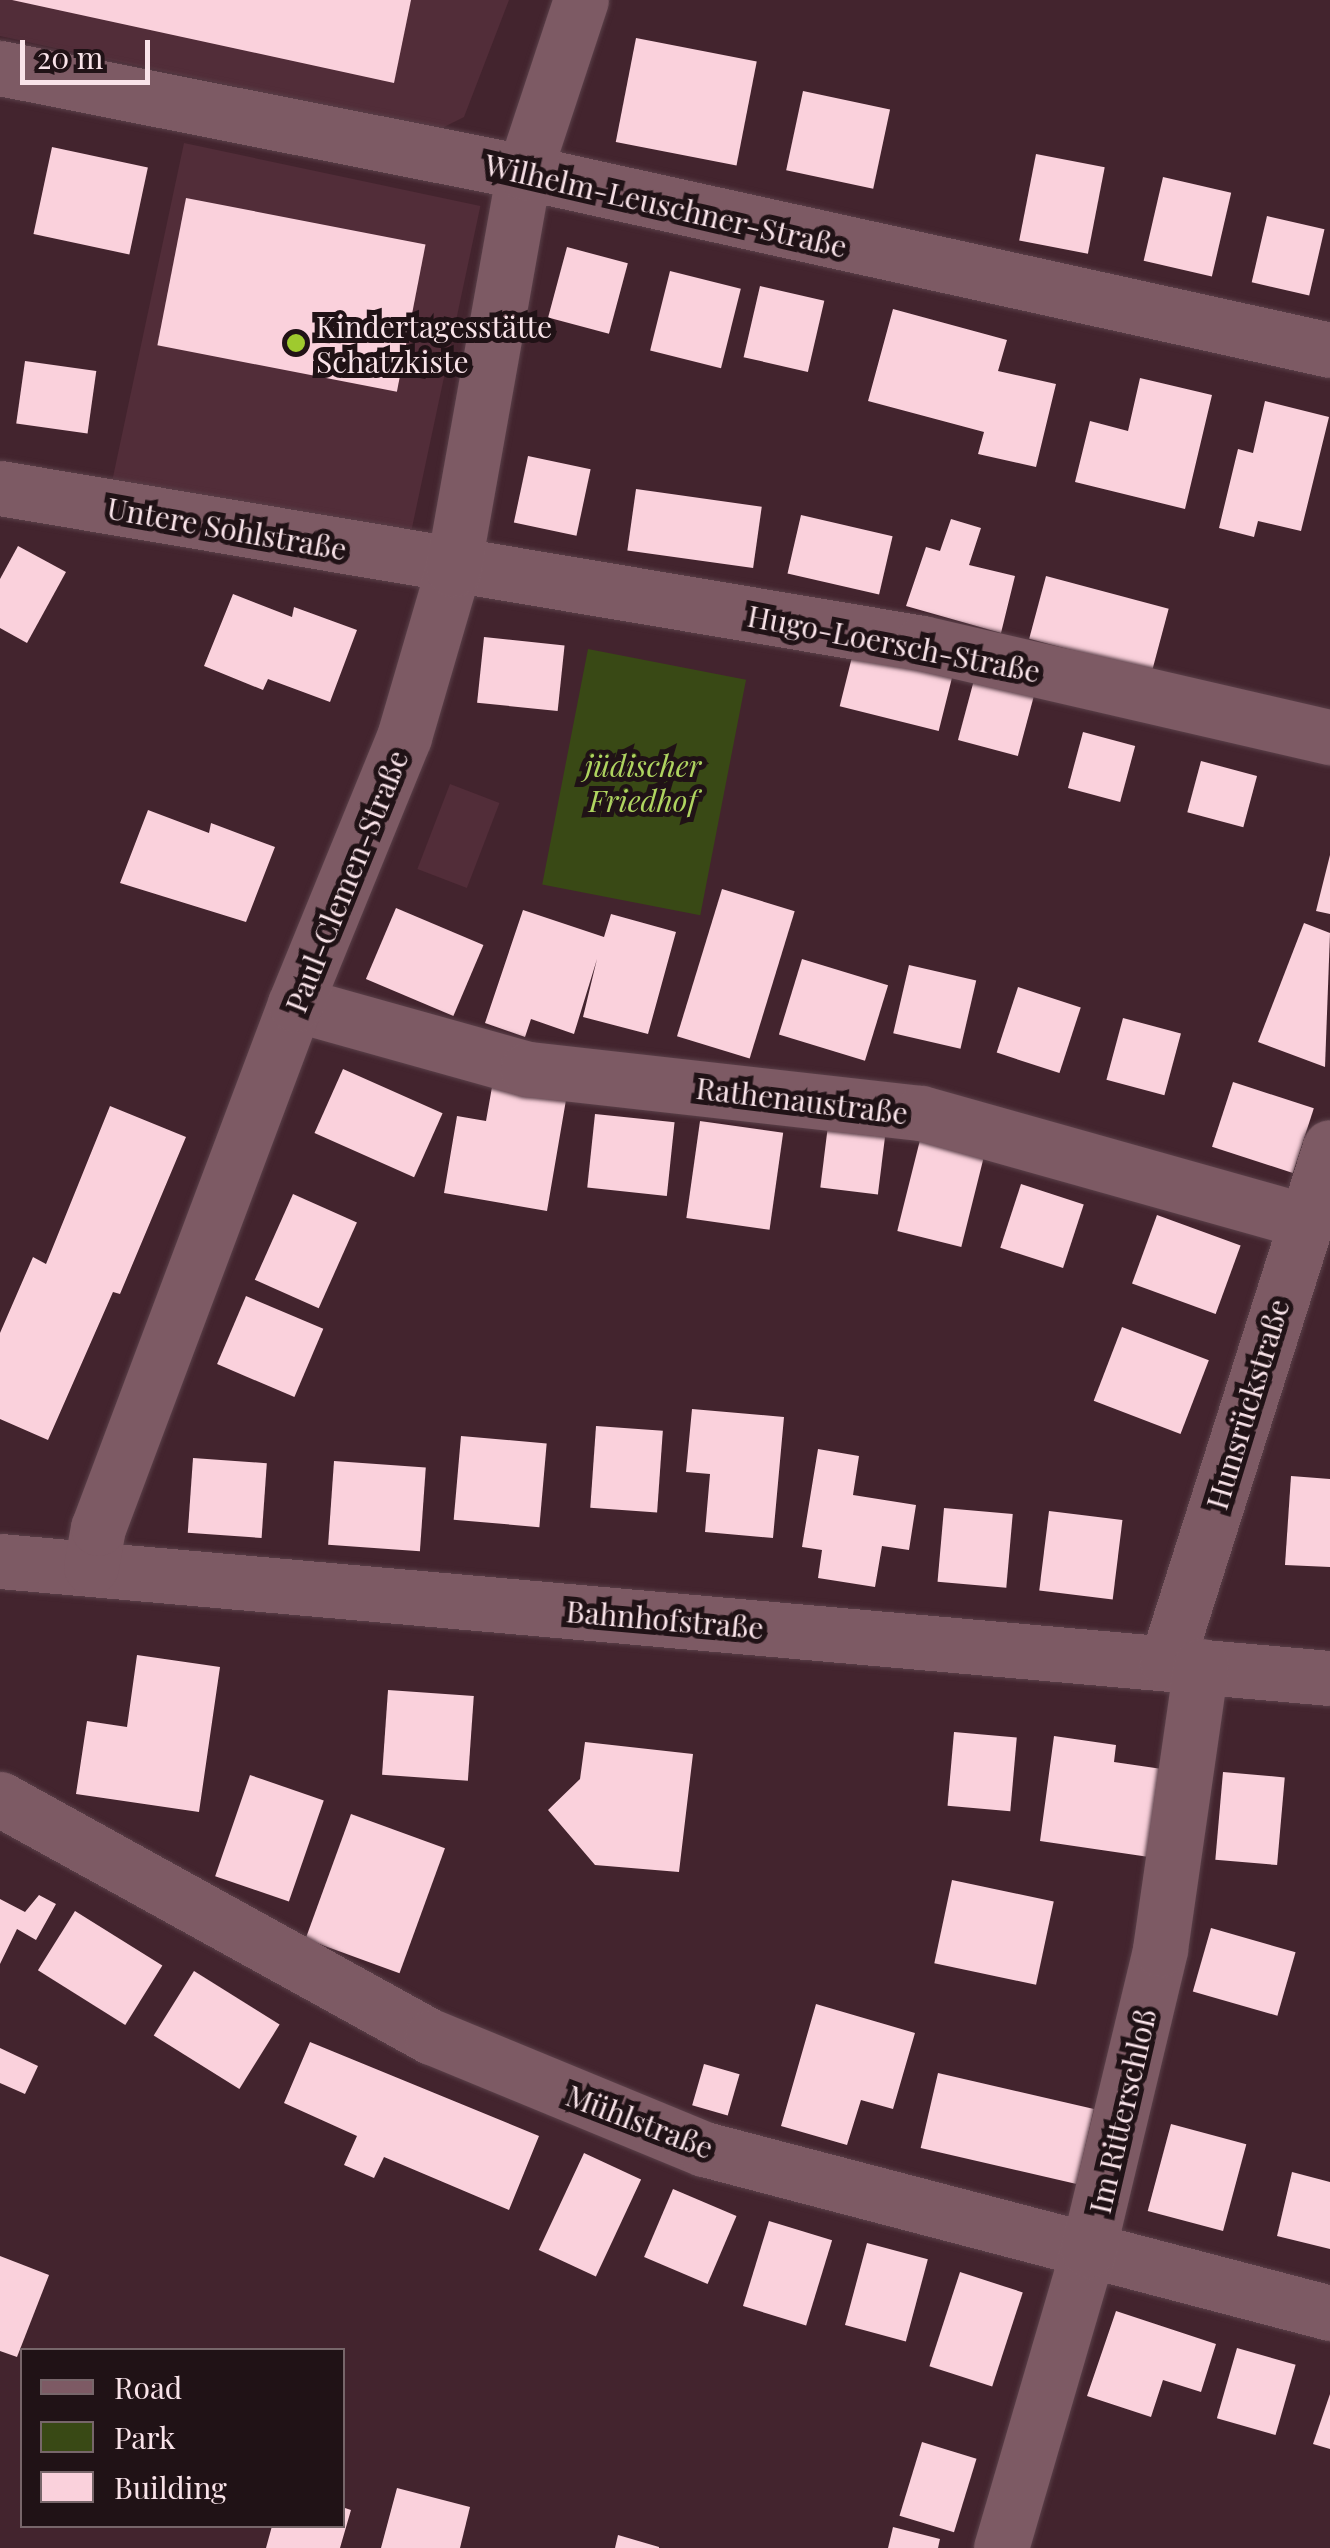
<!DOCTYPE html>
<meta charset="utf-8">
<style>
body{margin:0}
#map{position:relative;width:1330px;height:2548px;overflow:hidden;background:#43242e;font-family:"Playfair Display",serif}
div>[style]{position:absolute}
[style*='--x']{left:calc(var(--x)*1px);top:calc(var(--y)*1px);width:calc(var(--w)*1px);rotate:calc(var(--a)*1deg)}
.built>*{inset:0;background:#522d39;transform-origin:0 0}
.green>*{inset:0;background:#394915;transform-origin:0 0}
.building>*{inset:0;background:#fad1dc;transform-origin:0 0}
.roads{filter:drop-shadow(0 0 2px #5a4049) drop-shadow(0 0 2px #5a4049)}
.minor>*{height:55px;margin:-27.5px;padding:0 27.5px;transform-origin:27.5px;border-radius:27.5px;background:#7d5a64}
.dots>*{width:28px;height:28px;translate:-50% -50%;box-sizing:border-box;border:5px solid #201216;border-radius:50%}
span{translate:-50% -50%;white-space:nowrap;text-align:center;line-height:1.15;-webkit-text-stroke:10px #201216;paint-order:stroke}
.street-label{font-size:30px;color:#f9e3e9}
.poi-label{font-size:30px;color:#f9e3e9}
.left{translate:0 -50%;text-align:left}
.park-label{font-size:30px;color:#afd460;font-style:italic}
.legend{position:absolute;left:20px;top:2348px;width:325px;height:180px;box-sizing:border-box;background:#201216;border:2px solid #77666a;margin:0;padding:12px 18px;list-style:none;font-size:30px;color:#f9e3e9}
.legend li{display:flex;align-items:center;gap:20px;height:50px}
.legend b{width:50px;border:2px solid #77666a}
.scale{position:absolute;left:20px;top:40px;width:130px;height:45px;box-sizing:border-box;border:5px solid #f9e3e9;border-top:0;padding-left:12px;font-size:30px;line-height:35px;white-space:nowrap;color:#f9e3e9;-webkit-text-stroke:8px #201216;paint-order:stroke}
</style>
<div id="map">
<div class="built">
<i style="clip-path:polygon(0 0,509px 0,464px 117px,438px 130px,0 36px)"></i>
<i style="left:184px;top:143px;width:303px;height:345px;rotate:12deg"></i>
<i style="left:450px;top:784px;width:53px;height:91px;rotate:21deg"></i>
</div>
<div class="green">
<i style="left:588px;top:649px;width:161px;height:240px;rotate:11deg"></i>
</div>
<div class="building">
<i style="clip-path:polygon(12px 0,411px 0,394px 83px)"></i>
<i style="left:636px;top:38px;width:123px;height:106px;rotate:11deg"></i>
<i style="left:803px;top:91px;width:89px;height:81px;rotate:12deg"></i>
<i style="left:52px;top:147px;width:98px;height:89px;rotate:12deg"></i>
<i style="left:1036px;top:154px;width:70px;height:88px;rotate:11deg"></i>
<i style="left:1163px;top:177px;width:70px;height:86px;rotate:13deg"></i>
<i style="left:186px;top:198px;width:244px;height:150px;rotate:11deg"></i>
<i style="left:1267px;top:216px;width:59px;height:68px;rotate:13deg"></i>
<i style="left:567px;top:247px;width:63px;height:73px;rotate:15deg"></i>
<i style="left:670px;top:271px;width:73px;height:82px;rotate:14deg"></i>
<i style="left:760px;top:286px;width:66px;height:73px;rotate:13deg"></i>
<i style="clip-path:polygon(893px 309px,1007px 340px,998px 371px,1056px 384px,1036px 467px,978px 454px,984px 432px,868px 401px)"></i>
<i style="left:25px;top:361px;width:72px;height:63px;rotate:8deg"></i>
<i style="clip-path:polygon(1140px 378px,1212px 395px,1185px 509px,1075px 482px,1090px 421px,1128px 431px)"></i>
<i style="clip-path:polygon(1265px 401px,1329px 417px,1301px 531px,1258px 521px,1254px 537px,1219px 528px,1238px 449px,1253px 453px)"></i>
<i style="left:528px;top:456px;width:64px;height:68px;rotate:12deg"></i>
<i style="left:636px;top:489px;width:127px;height:62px;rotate:8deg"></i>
<i style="left:801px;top:515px;width:94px;height:60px;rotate:13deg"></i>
<i style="clip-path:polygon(951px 519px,981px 528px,969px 565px,1015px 576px,1001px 633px,906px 606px,926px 547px,940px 551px)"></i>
<i style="clip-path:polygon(18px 546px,66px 572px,27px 643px,0 628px,0 579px)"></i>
<i style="left:1046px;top:576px;width:127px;height:65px;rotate:15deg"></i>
<i style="clip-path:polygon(233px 594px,292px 617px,294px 607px,357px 630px,330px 702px,268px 679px,263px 690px,204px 666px)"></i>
<i style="left:484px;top:637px;width:81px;height:66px;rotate:6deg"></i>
<i style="left:853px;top:653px;width:102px;height:55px;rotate:14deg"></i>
<i style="left:974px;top:680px;width:62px;height:62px;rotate:15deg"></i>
<i style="left:1083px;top:732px;width:54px;height:58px;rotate:15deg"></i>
<i style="left:1201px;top:761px;width:58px;height:53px;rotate:15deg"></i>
<i style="clip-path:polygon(148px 810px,209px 833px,211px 823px,275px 847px,246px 922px,120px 883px)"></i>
<i style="clip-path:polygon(1330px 855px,1330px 914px,1316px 911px)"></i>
<i style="left:722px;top:889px;width:76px;height:154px;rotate:17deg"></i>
<i style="left:396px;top:908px;width:95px;height:77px;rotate:23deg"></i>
<i style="clip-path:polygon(523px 910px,604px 937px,611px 914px,676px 932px,648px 1034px,583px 1017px,597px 959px,574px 1034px,531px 1019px,525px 1037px,485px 1023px)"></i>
<i style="clip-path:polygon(1304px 923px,1330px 933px,1325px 1067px,1258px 1042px)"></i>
<i style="left:802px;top:959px;width:90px;height:79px;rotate:17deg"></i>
<i style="left:909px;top:965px;width:69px;height:70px;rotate:13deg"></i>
<i style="left:1018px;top:987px;width:66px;height:69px;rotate:18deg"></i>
<i style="left:1123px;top:1018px;width:60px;height:64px;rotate:15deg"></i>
<i style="left:343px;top:1069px;width:109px;height:70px;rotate:24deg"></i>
<i style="left:1233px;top:1082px;width:85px;height:68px;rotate:18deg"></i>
<i style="clip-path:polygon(492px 1087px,566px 1100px,547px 1211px,444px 1193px,457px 1116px,486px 1121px)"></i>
<i style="clip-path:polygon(110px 1106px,186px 1137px,120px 1294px,113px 1292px,48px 1440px,0 1419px,0 1333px,33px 1257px,46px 1264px)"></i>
<i style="left:595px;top:1114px;width:80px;height:74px;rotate:6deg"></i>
<i style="left:829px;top:1117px;width:58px;height:71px;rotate:7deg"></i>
<i style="left:700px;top:1121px;width:84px;height:98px;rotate:8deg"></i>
<i style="left:921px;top:1136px;width:66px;height:98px;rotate:14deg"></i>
<i style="left:1021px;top:1184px;width:66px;height:67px;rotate:18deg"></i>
<i style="left:293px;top:1194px;width:70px;height:94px;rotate:24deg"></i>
<i style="left:1157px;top:1215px;width:89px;height:73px;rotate:20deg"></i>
<i style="left:246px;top:1296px;width:84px;height:74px;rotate:23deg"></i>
<i style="left:1122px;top:1327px;width:93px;height:79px;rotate:21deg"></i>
<i style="clip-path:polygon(692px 1409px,784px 1417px,773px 1538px,705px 1532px,710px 1474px,686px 1472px)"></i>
<i style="left:596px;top:1426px;width:67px;height:82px;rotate:4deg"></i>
<i style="left:461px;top:1436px;width:86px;height:84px;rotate:5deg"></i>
<i style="clip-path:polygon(818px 1449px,859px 1456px,853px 1495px,916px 1505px,909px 1550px,882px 1546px,875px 1587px,818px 1578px,822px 1550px,802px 1547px)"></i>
<i style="left:193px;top:1458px;width:74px;height:75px;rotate:4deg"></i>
<i style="left:334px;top:1461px;width:92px;height:84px;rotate:4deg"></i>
<i style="clip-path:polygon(1291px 1476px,1330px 1479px,1330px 1567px,1285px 1565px)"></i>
<i style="left:944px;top:1508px;width:69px;height:74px;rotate:5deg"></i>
<i style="left:1049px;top:1511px;width:74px;height:80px;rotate:7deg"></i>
<i style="clip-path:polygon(137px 1655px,220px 1667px,199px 1812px,76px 1794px,87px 1721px,127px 1727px)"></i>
<i style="left:388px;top:1690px;width:86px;height:85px;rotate:4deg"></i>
<i style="left:954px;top:1732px;width:63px;height:74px;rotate:5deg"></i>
<i style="clip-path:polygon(1054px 1736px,1116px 1745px,1114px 1762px,1162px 1769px,1149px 1857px,1040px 1841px)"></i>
<i style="clip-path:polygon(585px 1742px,693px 1754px,679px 1872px,595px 1865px,548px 1810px,580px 1779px)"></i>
<i style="left:1223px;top:1772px;width:62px;height:88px;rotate:5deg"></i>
<i style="left:250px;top:1775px;width:78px;height:107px;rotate:19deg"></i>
<i style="left:351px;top:1814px;width:100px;height:133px;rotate:20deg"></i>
<i style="left:952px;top:1880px;width:104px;height:85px;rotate:12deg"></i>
<i style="clip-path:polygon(39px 1895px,56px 1904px,36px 1940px,17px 1929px,0 1964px,0 1899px,25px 1912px)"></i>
<i style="left:75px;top:1911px;width:103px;height:70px;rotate:32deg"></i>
<i style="left:1211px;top:1928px;width:88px;height:66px;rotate:16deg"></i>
<i style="left:194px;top:1971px;width:101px;height:76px;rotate:32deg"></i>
<i style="clip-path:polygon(816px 2004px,915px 2033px,893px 2109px,861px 2100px,847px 2145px,781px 2126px)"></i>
<i style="clip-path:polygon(310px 2042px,539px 2136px,509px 2210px,384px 2157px,374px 2178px,344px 2165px,357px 2136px,284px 2103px)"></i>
<i style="clip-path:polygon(0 2048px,38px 2066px,25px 2094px,0 2083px)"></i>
<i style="left:704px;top:2064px;width:37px;height:43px;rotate:16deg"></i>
<i style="left:938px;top:2073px;width:160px;height:77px;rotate:13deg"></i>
<i style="left:1171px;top:2124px;width:78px;height:90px;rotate:15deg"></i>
<i style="left:584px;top:2153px;width:63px;height:107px;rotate:25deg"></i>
<i style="clip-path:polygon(1292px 2172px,1330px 2182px,1330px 2249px,1277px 2236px)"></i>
<i style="left:673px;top:2189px;width:69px;height:74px;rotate:23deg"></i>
<i style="left:769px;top:2221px;width:66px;height:89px;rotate:17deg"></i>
<i style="left:867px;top:2243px;width:63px;height:85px;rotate:15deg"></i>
<i style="clip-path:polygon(0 2256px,49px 2275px,17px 2357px,0 2351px)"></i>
<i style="left:960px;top:2272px;width:66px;height:99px;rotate:18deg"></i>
<i style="clip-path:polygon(1116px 2311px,1216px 2344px,1201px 2392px,1163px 2380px,1151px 2417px,1087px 2396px)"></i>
<i style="left:1237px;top:2348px;width:61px;height:73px;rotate:16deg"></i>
<i style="clip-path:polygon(1330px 2394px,1330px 2449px,1313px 2444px)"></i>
<i style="left:922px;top:2442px;width:57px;height:77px;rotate:17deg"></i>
<i style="clip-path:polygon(397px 2488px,470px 2507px,460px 2548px,381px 2548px)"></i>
<i style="clip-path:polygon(342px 2507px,351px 2510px,340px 2548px,266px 2548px,272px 2526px,342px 2526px)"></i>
<i style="clip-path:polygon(893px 2527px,940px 2539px,938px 2548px,888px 2548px)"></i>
<i style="clip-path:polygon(618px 2535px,659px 2547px,659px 2548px,615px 2548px)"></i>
</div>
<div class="roads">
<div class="minor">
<i style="--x:0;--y:68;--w:534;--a:11.23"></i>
<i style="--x:524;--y:172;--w:825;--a:12.45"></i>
<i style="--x:0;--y:488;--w:935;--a:9.54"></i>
<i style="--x:922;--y:643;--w:419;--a:13"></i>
<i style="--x:295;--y:1004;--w:242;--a:15.6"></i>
<i style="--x:528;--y:1069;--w:395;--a:6.4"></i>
<i style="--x:921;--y:1113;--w:398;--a:15.7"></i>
<i style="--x:0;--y:1561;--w:1335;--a:5.03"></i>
<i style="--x:91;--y:1567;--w:40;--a:-80"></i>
<i style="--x:98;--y:1528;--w:560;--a:-69.4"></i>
<i style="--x:295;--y:1004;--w:288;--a:-67.8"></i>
<i style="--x:404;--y:737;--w:175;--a:-73.7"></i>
<i style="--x:453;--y:569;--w:403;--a:-79.9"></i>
<i style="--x:524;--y:172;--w:181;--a:-71.7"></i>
<i style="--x:1167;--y:1661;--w:539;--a:-72.41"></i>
<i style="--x:0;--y:1799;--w:493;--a:28.9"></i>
<i style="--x:432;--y:2037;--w:294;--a:22.4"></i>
<i style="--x:704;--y:2149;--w:647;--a:14.68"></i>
<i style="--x:1001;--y:2548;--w:310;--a:-73.7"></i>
<i style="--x:1088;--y:2250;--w:309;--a:-76.5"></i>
<i style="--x:1160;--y:1949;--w:286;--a:-81.8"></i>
</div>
</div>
<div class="dots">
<i style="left:296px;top:343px;background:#9fca2e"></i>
</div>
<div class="street-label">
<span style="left:666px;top:205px;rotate:13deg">Wilhelm-Leuschner-Straße</span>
<span style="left:227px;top:528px;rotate:10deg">Untere Sohlstraße</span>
<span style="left:894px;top:643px;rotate:11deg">Hugo-Loersch-Straße</span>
<span style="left:346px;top:881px;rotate:-68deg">Paul-Clemen-Straße</span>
<span style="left:802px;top:1100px;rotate:7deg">Rathenaustraße</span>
<span style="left:1247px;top:1404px;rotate:-73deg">Hunsrückstraße</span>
<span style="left:665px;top:1619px;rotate:5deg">Bahnhofstraße</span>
<span style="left:1122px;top:2111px;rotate:-77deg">Im Ritterschloß</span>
<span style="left:640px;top:2121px;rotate:21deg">Mühlstraße</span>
</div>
<div class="poi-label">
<span class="left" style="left:316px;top:343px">Kindertagesstätte<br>Schatzkiste</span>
</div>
<div class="park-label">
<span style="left:643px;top:782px">jüdischer<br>Friedhof</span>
</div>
<ul class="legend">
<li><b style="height:12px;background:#7d5a64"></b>Road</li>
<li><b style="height:28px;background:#394915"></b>Park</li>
<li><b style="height:28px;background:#fad1dc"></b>Building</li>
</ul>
<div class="scale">20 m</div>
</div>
